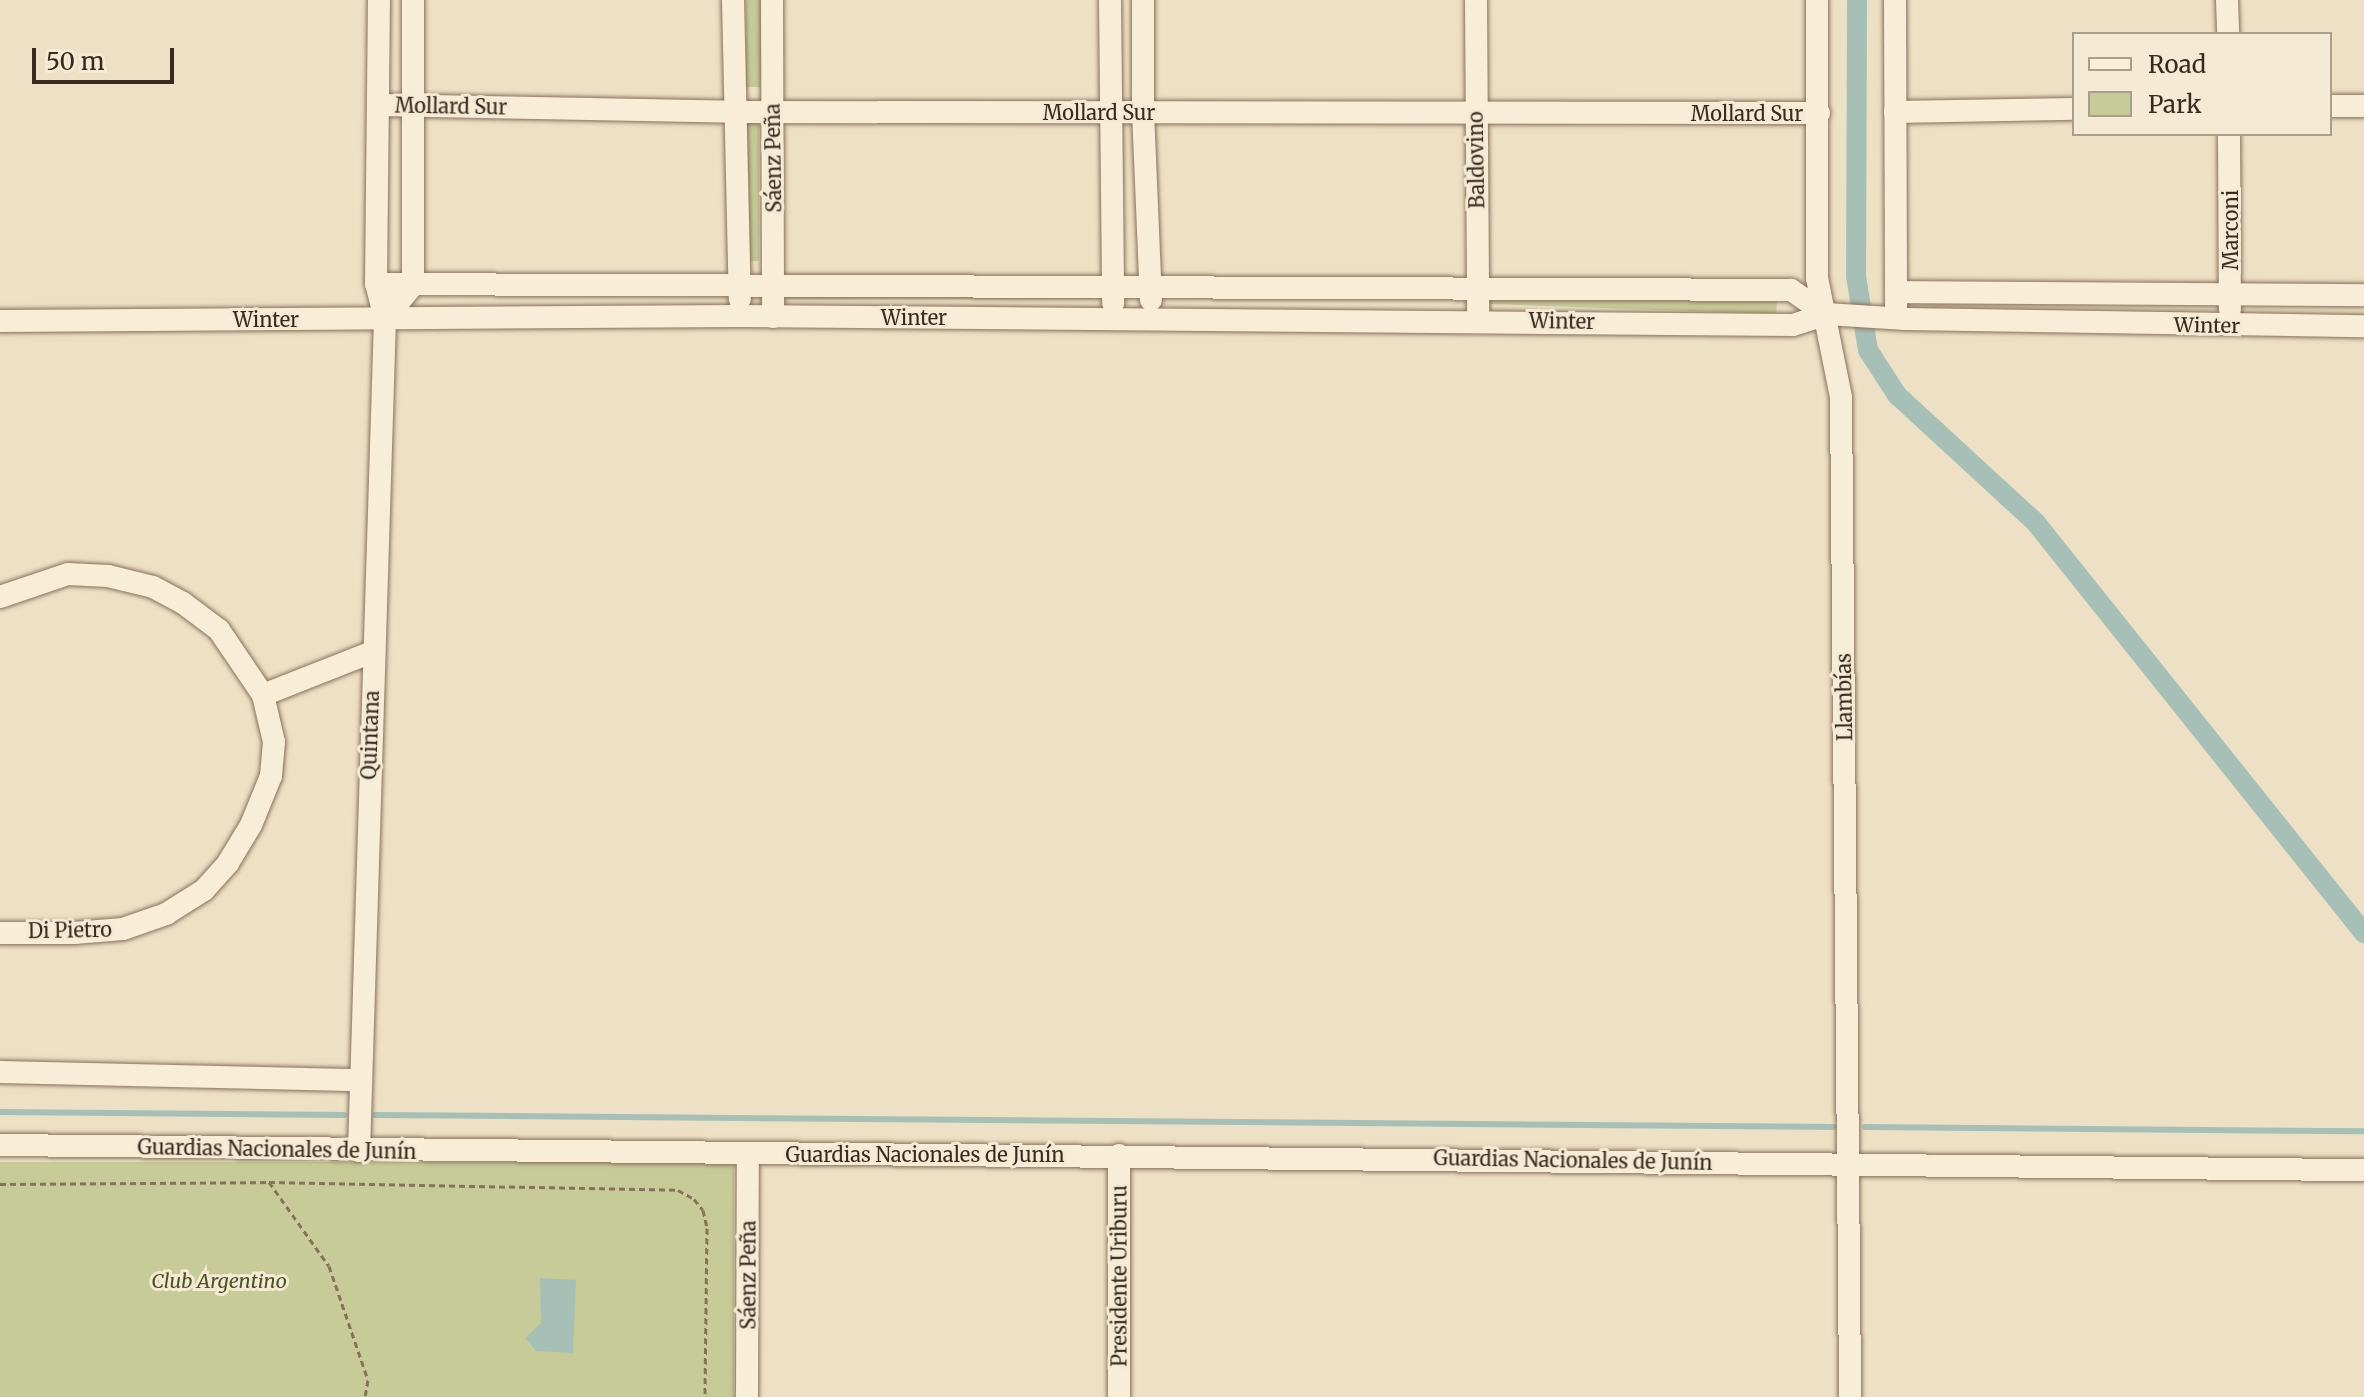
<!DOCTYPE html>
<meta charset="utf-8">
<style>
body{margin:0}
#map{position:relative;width:2364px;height:1397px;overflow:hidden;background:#ede0c4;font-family:Merriweather,serif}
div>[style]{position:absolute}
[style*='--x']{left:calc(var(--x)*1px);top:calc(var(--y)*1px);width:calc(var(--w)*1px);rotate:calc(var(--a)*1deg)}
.green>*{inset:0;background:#c7cb98;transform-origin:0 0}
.water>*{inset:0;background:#a6c0b8}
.stream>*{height:6px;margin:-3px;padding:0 3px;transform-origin:3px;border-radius:3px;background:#a6c0b8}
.canal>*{height:20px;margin:-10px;padding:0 10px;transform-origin:10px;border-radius:10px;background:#a6c0b8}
.path>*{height:3px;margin-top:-1.5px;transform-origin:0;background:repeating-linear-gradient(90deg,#88715b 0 6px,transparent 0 10px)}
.roads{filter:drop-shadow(0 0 2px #88715b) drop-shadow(0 0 2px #88715b)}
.minor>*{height:22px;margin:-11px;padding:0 11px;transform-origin:11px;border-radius:11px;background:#f8edd7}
span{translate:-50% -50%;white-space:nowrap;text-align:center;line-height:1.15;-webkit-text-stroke:6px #f5ead3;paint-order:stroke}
.street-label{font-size:20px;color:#382a1e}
.park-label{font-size:20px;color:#4a5425;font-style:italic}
.legend{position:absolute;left:2072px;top:32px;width:260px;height:104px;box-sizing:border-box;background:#f5ead3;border:2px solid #a99d8b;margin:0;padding:10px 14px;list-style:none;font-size:24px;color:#382a1e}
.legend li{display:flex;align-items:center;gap:16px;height:40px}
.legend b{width:40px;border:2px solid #a99d8b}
.scale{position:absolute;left:32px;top:48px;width:142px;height:36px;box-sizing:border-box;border:4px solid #382a1e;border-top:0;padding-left:10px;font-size:24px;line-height:28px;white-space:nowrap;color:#382a1e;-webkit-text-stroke:6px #f5ead3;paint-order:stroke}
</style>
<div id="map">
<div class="green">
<i style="left:746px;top:0;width:15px;height:87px"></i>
<i style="left:747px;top:123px;width:12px;height:138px"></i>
<i style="left:784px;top:285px;width:309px;height:14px"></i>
<i style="left:1490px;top:290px;width:287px;height:14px;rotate:2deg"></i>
<i style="left:0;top:1162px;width:734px;height:235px"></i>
</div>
<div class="water">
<i style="clip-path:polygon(540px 1278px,576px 1280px,573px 1353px,536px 1351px,525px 1338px,541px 1323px)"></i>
</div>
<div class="stream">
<i style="--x:0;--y:1112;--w:344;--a:0.5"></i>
<i style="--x:375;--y:1115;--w:1459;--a:0.47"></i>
<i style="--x:1865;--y:1127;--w:499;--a:0.5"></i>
</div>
<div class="canal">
<i style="--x:1857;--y:0;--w:276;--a:90.2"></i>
<i style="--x:1856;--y:276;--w:75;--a:80.8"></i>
<i style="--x:1868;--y:350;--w:54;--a:57.2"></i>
<i style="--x:1897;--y:395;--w:189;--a:42.6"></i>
<i style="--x:2036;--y:523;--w:525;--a:51.34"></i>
</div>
<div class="path">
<i style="--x:269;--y:1182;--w:409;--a:1.1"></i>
<i style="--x:678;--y:1190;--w:18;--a:29"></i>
<i style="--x:694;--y:1199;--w:14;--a:51"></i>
<i style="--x:703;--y:1210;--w:18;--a:77"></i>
<i style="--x:707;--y:1228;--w:169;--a:90.7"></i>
<i style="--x:0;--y:1184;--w:269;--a:-0.4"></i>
<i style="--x:269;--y:1182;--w:103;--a:54.5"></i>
<i style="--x:329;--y:1266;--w:120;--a:71.1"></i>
<i style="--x:368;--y:1380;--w:17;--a:100"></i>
</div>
<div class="roads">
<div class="minor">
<i style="--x:733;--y:0;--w:299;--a:88.7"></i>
<i style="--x:772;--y:0;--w:317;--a:89.8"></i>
<i style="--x:1110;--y:0;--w:303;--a:89.4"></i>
<i style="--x:1143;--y:0;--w:111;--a:90"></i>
<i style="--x:1143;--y:111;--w:189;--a:87.6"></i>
<i style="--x:1476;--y:0;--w:320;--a:89.6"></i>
<i style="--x:1817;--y:0;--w:278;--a:90"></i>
<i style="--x:1817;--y:278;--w:121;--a:78.6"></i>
<i style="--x:1841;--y:397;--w:1000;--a:89.48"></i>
<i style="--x:1895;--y:0;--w:306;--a:89.8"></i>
<i style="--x:2227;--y:0;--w:34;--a:88"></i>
<i style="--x:378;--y:105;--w:356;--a:1.1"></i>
<i style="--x:734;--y:112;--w:1085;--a:0.05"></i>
<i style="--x:2330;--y:106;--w:34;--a:0"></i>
<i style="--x:1895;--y:112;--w:179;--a:-1"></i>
<i style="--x:2229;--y:134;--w:175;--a:89.7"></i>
<i style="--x:376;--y:284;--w:1415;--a:0.24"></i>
<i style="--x:1791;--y:290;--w:42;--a:34.4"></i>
<i style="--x:1896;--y:292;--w:468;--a:0.4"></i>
<i style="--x:385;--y:319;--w:44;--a:-50.5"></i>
<i style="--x:413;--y:285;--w:285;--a:-90"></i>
<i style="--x:0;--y:321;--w:739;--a:-0.39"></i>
<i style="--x:739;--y:316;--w:1054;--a:0.49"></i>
<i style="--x:1793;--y:325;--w:35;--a:-18"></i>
<i style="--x:1826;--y:314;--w:80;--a:3.6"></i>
<i style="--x:1906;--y:319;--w:458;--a:0.9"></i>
<i style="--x:0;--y:597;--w:72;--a:-18.7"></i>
<i style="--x:68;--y:574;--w:40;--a:2.9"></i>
<i style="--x:108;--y:576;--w:46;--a:13.7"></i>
<i style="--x:153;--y:587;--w:34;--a:28"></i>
<i style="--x:183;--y:603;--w:45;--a:36.9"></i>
<i style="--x:219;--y:630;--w:78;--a:55.9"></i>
<i style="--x:263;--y:695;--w:117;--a:-21.5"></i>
<i style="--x:0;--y:933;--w:74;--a:0"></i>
<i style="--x:74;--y:933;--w:49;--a:-4.7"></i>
<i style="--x:123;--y:929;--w:46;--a:-19.2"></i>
<i style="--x:166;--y:914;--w:45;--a:-32.3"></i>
<i style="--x:204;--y:890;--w:36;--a:-48"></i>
<i style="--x:228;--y:863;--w:44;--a:-58.8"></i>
<i style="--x:251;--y:825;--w:53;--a:-67.8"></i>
<i style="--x:271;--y:776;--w:34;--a:-85"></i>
<i style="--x:274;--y:742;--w:48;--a:-103.2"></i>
<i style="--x:0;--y:1072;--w:360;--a:1.3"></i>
<i style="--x:0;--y:1145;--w:2364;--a:0.61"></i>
<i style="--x:359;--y:1151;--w:832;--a:-88.21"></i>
<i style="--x:385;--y:319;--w:36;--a:-104"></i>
<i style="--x:376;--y:284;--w:284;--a:-89.4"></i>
<i style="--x:747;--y:1397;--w:244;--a:-89.8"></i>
<i style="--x:1119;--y:1397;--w:242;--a:-90"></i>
</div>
</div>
<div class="street-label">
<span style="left:451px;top:106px;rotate:1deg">Mollard Sur</span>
<span style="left:1099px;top:112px">Mollard Sur</span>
<span style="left:1747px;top:113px">Mollard Sur</span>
<span style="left:773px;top:158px;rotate:-91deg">Sáenz Peña</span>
<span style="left:1476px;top:160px;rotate:-91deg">Baldovino</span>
<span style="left:2230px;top:230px;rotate:-90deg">Marconi</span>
<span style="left:914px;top:317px">Winter</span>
<span style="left:266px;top:319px">Winter</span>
<span style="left:1562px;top:321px;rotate:1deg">Winter</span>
<span style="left:2207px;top:325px;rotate:1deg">Winter</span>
<span style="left:1844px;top:697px;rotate:-91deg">Llambías</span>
<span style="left:370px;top:735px;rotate:-88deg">Quintana</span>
<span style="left:70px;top:930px;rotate:-1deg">Di Pietro</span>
<span style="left:277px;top:1149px;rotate:1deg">Guardias Nacionales de Junín</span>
<span style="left:925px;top:1154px">Guardias Nacionales de Junín</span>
<span style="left:1573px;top:1160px;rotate:1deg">Guardias Nacionales de Junín</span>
<span style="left:748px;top:1275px;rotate:-90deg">Sáenz Peña</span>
<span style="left:1119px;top:1276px;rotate:-90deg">Presidente Uriburu</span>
</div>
<div class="park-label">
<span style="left:219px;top:1280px">Club Argentino</span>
</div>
<ul class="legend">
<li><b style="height:10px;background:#f8edd7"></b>Road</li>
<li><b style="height:22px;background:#c7cb98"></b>Park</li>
</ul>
<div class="scale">50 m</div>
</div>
